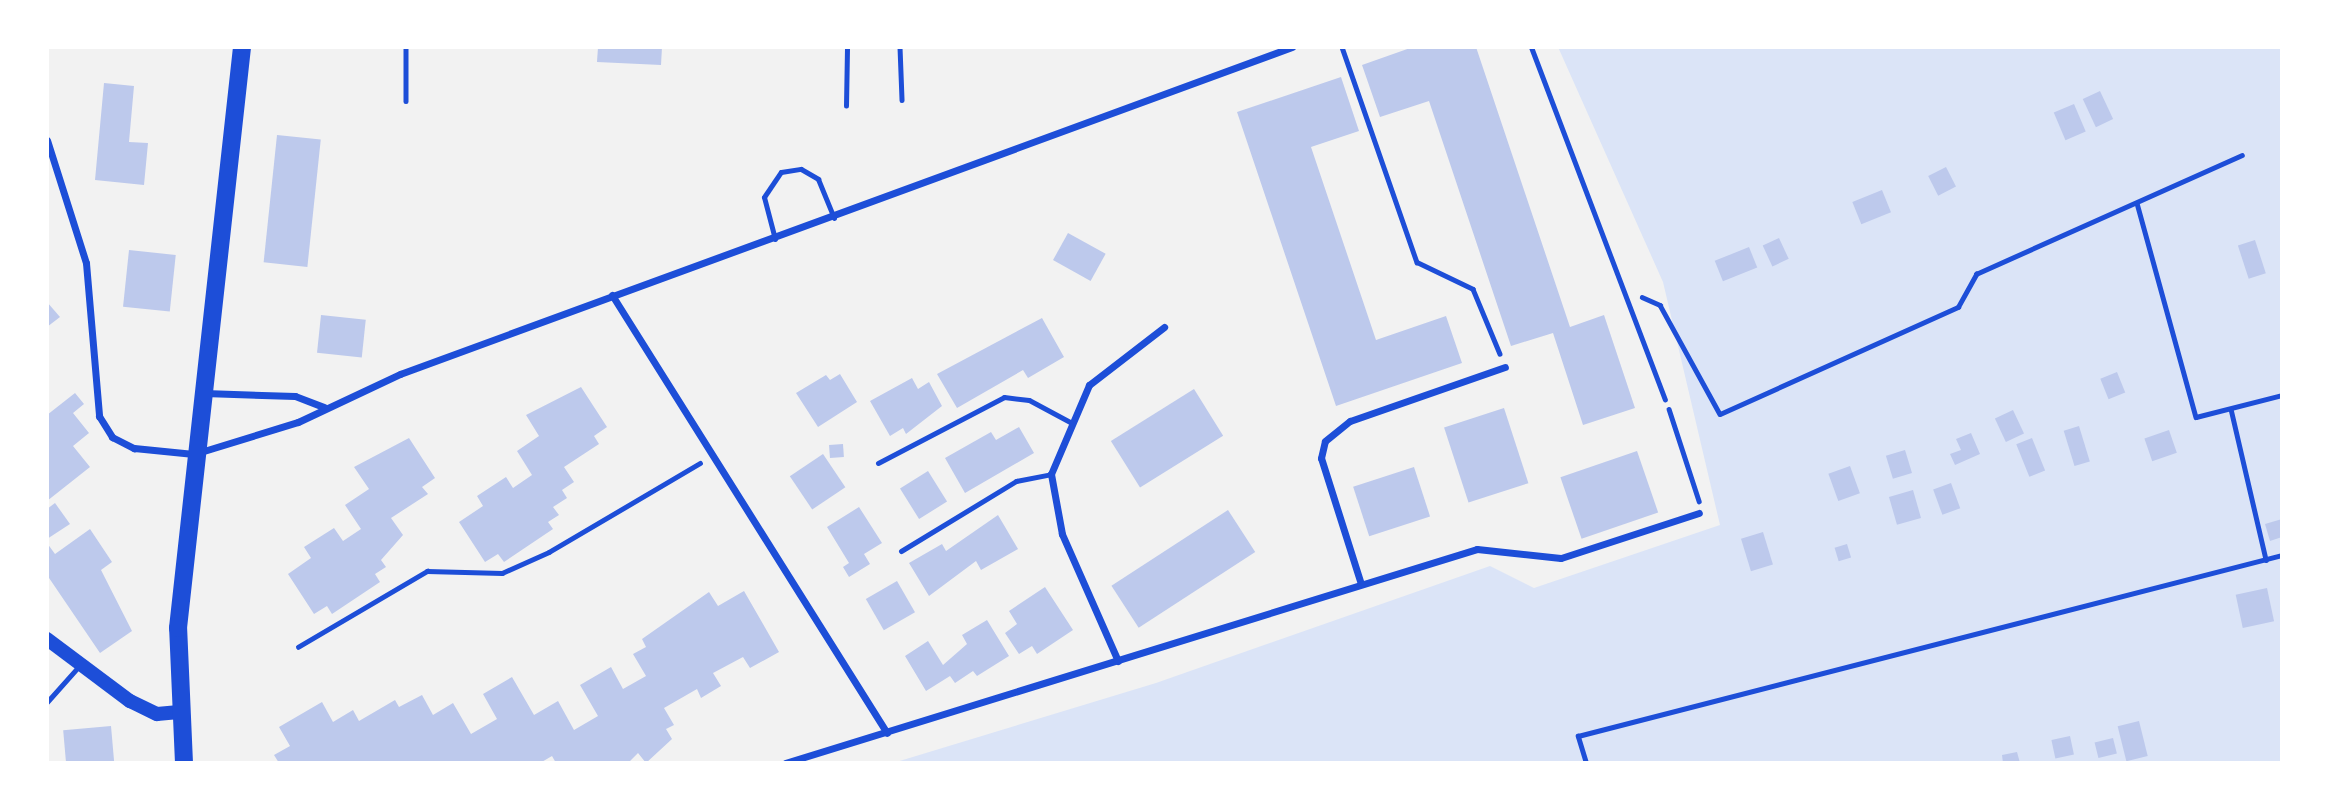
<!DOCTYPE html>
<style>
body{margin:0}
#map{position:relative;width:2329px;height:810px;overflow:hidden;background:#f2f2f2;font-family:"Work Sans",sans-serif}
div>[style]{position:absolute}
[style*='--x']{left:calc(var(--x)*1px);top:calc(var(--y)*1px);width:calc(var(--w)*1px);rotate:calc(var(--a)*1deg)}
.green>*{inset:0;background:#dbe4f7}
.building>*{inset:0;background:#bdc9ec;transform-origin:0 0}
.path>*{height:4.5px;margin:-2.25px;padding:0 2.25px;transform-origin:2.25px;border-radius:2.25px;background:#1d4ed8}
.service>*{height:5px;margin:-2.5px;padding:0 2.5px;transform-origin:2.5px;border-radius:2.5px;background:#1d4ed8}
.minor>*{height:7px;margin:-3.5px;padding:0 3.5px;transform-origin:3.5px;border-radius:3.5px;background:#1d4ed8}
.secondary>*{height:14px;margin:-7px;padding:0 7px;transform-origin:7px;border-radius:7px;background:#1d4ed8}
.primary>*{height:18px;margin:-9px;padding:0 9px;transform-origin:9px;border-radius:9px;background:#1d4ed8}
span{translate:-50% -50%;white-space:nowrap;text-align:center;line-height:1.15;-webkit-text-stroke:6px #fff;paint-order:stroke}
.frame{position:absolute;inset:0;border:49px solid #fff;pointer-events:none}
</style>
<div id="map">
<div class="green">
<i style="clip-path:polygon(1558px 47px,2282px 47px,2282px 763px,893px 763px,1156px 683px,1490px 566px,1534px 588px,1720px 525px,1663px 282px)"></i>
</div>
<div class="building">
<i style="clip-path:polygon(598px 47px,662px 47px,661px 65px,597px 62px)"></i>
<i style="clip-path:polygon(1413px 47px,1476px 47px,1570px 327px,1604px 315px,1635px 408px,1583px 425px,1553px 333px,1511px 346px,1429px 101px,1380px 117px,1362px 65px)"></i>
<i style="clip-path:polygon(1341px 77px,1359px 131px,1311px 147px,1376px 340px,1446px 316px,1462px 363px,1336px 406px,1237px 112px)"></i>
<i style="clip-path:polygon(104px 83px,134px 86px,129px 142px,148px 143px,144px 185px,95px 180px)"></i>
<i style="left:2100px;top:91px;width:31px;height:19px;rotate:65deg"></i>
<i style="left:2074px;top:104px;width:30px;height:22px;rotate:67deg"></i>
<i style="left:277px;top:135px;width:44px;height:128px;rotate:6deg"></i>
<i style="left:1946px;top:167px;width:22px;height:20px;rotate:63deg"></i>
<i style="left:1882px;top:190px;width:24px;height:32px;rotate:68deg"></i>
<i style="left:1068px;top:233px;width:43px;height:31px;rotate:29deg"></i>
<i style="left:1779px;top:238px;width:23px;height:18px;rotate:65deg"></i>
<i style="left:2255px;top:240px;width:35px;height:18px;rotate:72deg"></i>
<i style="left:1749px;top:247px;width:22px;height:37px;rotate:68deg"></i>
<i style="left:129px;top:250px;width:47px;height:57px;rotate:6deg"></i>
<i style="clip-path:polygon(47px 302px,60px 317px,47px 327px)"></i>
<i style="left:321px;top:315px;width:45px;height:38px;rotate:6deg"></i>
<i style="clip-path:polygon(1042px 318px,1064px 357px,1028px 378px,1023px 370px,957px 408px,937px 374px)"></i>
<i style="left:2117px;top:372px;width:22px;height:18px;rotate:68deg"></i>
<i style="clip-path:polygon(840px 374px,857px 402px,818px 427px,796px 393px,826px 375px,830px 380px)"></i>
<i style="clip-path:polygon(912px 378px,918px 389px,929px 382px,942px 406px,906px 434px,903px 428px,890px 436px,870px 401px)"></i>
<i style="clip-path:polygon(581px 387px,607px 427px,594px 436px,599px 444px,564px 467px,574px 482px,562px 490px,567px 498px,553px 507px,559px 515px,548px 522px,553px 529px,504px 562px,498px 554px,485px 562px,459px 522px,483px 506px,477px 496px,506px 477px,513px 488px,532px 475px,517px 451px,539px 436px,526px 415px)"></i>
<i style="left:1194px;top:389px;width:55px;height:98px;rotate:58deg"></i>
<i style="clip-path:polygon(75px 393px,84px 404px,73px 413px,89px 433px,73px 446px,90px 467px,47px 501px,47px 415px)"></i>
<i style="left:1504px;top:408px;width:79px;height:63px;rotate:72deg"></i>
<i style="left:2013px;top:410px;width:26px;height:20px;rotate:65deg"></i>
<i style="left:2079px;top:426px;width:37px;height:16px;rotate:73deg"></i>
<i style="clip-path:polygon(1019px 427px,1034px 453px,965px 493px,945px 458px,991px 432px,996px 440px)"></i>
<i style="left:2169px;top:430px;width:24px;height:26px;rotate:71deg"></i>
<i style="clip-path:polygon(1971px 433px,1980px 454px,1955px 465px,1950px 454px,1961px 450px,1956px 439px)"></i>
<i style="clip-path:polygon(409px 438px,435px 478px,422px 487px,428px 494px,391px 518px,403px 535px,381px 560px,386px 567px,375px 574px,380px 582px,332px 614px,327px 606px,314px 614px,288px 574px,311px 558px,304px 547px,334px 528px,343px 541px,361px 529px,345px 505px,369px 489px,354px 467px)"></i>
<i style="left:2032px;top:438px;width:35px;height:17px;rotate:68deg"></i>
<i style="left:843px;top:444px;width:13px;height:14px;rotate:86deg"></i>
<i style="left:1905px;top:450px;width:24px;height:20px;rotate:73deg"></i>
<i style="left:1637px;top:451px;width:65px;height:81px;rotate:71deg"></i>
<i style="left:823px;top:454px;width:40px;height:40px;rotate:56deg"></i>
<i style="left:1850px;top:466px;width:29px;height:23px;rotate:70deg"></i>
<i style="left:1414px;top:467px;width:52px;height:64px;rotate:72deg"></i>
<i style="left:928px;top:471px;width:36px;height:33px;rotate:58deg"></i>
<i style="left:1951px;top:483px;width:27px;height:19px;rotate:70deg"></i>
<i style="left:1913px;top:490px;width:29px;height:25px;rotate:74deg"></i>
<i style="clip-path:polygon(55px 503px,70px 524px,47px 539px,47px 509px)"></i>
<i style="clip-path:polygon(859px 507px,882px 543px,864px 554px,870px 564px,849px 577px,843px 567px,849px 563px,827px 527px)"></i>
<i style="left:1228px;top:510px;width:50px;height:139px;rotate:57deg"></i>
<i style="clip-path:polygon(998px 515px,1018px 549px,981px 570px,976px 561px,929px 596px,909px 563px,942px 544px,946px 551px)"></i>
<i style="clip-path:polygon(2282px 519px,2282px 537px,2270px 541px,2265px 524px)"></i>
<i style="clip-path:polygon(90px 529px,112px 562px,101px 570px,132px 631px,100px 653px,47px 575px,47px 543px,55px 554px)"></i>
<i style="left:1763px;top:532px;width:34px;height:23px;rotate:73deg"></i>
<i style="left:1847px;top:544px;width:14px;height:13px;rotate:73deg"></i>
<i style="left:897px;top:581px;width:36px;height:36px;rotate:60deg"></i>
<i style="clip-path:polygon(1045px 587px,1073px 630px,1037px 654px,1032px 646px,1019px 654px,1005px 633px,1017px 624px,1009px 611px)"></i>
<i style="left:2267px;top:588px;width:34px;height:32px;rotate:78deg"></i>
<i style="clip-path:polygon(744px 591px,779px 652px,750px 668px,743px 657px,713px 673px,721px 686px,701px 698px,697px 689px,664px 708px,674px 725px,666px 729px,672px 739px,646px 763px,638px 753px,628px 763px,556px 763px,552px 756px,540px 763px,279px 763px,274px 755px,290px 746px,279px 727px,322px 702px,333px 722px,353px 710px,359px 721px,395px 700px,399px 707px,422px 695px,433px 715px,453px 703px,471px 734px,497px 719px,483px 694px,512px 677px,534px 715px,558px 701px,574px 730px,598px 716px,580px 685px,611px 667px,623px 689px,646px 676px,633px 654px,646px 647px,642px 639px,709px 592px,718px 606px)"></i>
<i style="clip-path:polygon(987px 620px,1009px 656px,977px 676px,973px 671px,955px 683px,950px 676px,926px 691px,905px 656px,928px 641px,943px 665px,967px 644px,962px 635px)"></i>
<i style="left:2139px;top:721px;width:36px;height:22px;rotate:76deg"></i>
<i style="left:111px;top:726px;width:37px;height:48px;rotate:85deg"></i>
<i style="left:2070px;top:736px;width:19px;height:19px;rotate:78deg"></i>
<i style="left:2113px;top:738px;width:16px;height:19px;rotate:76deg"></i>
<i style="clip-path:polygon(2017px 752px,2020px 763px,2003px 763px,2002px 755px)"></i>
</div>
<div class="path">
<i style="--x:406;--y:47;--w:54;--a:90"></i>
<i style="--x:900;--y:47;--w:53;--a:87.8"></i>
<i style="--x:1342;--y:47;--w:228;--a:70.8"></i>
<i style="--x:1417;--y:262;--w:62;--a:25.7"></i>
<i style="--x:1473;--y:289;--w:70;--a:67.4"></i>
<i style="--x:846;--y:106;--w:59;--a:-89"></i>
<i style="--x:2137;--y:203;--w:222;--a:74.6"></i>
<i style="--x:2196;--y:417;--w:89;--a:-14.3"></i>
<i style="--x:1642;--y:297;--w:20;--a:24"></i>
<i style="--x:1660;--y:305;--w:124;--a:61.2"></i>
<i style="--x:1720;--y:414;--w:261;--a:-24.2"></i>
<i style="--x:1958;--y:307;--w:38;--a:-61"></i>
<i style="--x:1976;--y:274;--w:291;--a:-24.1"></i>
<i style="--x:1669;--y:409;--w:97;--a:71.9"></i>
<i style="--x:2231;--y:409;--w:155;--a:76.9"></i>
<i style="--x:298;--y:647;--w:150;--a:-30.5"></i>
<i style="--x:427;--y:571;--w:75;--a:1.5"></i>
<i style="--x:502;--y:573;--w:51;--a:-24.1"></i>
<i style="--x:549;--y:552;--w:175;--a:-30.5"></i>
<i style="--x:1586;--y:763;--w:28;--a:-107"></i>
<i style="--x:1578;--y:736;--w:727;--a:-14.42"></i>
</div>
<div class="service">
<i style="--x:1531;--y:47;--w:377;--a:69.2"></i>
<i style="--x:775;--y:239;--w:43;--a:-104.7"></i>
<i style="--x:764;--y:197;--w:30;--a:-56"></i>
<i style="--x:781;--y:172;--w:20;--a:-9"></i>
<i style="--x:801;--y:169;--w:20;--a:30"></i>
<i style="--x:818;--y:179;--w:42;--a:67.7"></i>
<i style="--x:878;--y:463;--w:142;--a:-27.6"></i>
<i style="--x:1004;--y:397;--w:25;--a:7"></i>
<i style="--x:1029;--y:400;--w:47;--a:28.2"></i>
<i style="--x:901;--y:551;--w:135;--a:-31.3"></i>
<i style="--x:1016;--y:481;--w:36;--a:-11"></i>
<i style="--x:47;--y:702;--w:50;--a:-48.3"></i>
</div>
<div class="minor">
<i style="--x:47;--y:140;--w:129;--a:72.4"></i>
<i style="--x:86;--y:263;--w:154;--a:85.1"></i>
<i style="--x:99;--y:416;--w:25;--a:58"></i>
<i style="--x:112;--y:437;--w:25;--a:27"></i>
<i style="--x:134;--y:448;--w:60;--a:5.7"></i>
<i style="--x:194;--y:454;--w:109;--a:-17.1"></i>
<i style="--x:298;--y:422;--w:113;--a:-25.2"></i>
<i style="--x:400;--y:374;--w:950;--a:-20.13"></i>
<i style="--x:612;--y:295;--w:517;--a:57.88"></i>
<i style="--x:204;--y:393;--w:91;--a:1.9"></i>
<i style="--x:295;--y:396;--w:31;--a:21"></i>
<i style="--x:1361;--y:584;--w:132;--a:-107.6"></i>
<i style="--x:1321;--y:458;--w:17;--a:-77"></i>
<i style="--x:1325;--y:441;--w:32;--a:-39"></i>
<i style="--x:1350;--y:421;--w:164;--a:-19.2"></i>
<i style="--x:1118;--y:661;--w:139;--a:-113.8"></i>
<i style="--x:1062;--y:534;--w:61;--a:-100.4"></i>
<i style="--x:1051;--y:474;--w:97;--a:-66.9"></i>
<i style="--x:1089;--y:385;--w:95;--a:-37.7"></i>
<i style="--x:785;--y:763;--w:724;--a:-17.18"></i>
<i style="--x:1477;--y:549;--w:84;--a:6.1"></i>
<i style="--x:1561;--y:558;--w:145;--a:-18.1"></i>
</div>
<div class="secondary">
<i style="--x:47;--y:639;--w:104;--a:36.8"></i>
<i style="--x:130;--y:701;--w:30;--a:26"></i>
<i style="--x:157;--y:714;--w:22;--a:-5"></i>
</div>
<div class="primary">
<i style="--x:184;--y:763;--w:135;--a:-92.5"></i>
<i style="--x:178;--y:628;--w:585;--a:-83.71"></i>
</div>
<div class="frame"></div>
</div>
